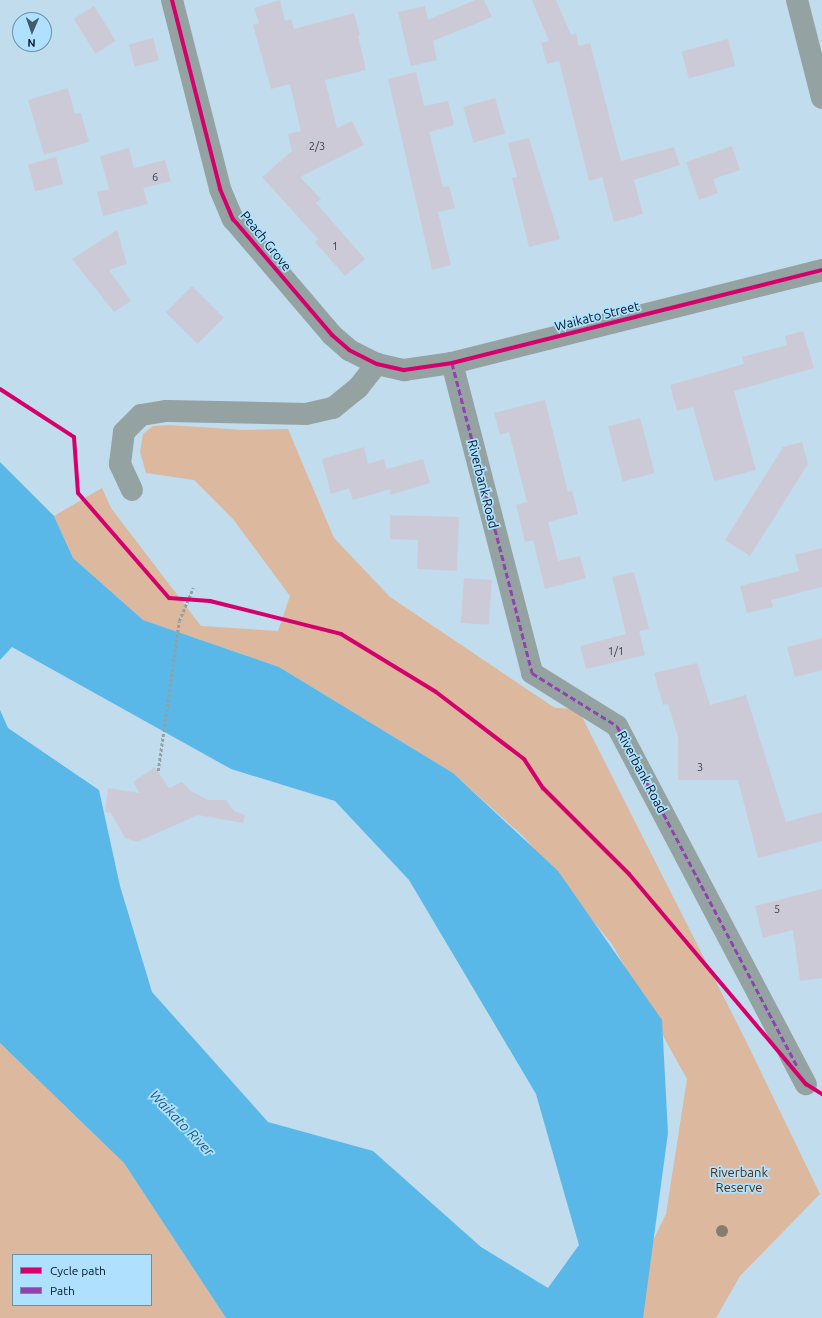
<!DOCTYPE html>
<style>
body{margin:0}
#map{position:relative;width:822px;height:1318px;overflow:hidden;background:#c1dced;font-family:Ubuntu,sans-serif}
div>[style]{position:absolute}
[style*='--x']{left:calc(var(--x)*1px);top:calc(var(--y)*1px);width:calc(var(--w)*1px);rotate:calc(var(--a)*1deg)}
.green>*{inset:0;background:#dbb89e}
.water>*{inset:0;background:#59b8e7}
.building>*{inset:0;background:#cdcad7;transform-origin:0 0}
.path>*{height:2.5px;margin-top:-1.25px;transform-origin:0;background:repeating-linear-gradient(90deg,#90a0a5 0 3px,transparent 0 5px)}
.minor>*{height:22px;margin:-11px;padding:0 11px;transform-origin:11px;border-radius:11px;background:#95a2a2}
.quiet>*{height:3px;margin-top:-1.5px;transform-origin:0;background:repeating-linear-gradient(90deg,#8e44ad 0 6px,transparent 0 9px)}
.cycleway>*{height:4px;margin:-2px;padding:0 2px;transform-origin:2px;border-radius:2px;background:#d6006c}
.trees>*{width:12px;height:12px;margin:-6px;border-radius:50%;background:#887c6f}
span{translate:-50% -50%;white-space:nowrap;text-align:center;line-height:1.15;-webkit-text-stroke:3.5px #afe1ff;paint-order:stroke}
.number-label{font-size:11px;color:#334350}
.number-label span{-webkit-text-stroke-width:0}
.street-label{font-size:13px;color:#001623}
.park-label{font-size:13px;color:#592d08}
.water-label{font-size:14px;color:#205c7b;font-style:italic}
.legend{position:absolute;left:12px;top:1254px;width:140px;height:52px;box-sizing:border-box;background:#afe1ff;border:1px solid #6990a7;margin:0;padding:5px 7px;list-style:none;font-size:12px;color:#001623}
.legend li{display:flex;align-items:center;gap:8px;height:20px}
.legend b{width:20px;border:1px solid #6990a7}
.north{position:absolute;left:12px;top:12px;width:40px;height:40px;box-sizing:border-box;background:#afe1ff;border:1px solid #6990a7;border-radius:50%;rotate:182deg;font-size:11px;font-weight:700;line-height:16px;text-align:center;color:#001623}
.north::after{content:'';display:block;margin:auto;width:14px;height:18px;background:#445b6a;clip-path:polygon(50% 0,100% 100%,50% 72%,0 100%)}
</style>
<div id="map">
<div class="green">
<i style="clip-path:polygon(169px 425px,244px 430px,288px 429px,334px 538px,390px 597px,555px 708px,578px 709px,744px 1037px,820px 1194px,740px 1276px,716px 1318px,640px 1318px,635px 1277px,666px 1214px,687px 1079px,612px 944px,524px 837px,453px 773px,279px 667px,143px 620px,73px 558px,54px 516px,102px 488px,111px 508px,201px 626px,278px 631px,290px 596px,233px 519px,194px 480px,146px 473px,140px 452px,143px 434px,153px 426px)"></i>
<i style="clip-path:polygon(evenodd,0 1043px,124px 1163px,226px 1318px,0 1318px,0 1043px,13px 1255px,151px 1255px,151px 1305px,13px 1305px,13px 1255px)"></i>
</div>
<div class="water">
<i style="clip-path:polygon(0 462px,54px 516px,73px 558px,143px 620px,279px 667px,453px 773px,558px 871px,662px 1020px,668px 1133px,643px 1318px,226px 1318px,124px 1163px,0 1043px,0 710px,8px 728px,99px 790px,120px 886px,152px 992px,268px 1122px,373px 1151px,481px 1247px,548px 1288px,579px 1245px,536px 1094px,409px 880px,335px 801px,231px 769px,12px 647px,0 660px)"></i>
</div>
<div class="building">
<i style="clip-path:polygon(280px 0,285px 21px,291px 19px,294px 29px,354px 13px,360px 35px,358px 36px,366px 70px,325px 80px,337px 128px,352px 121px,364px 145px,300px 177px,321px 199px,316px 203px,365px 259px,345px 276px,315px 242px,318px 239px,262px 177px,292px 151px,288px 134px,301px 131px,290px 84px,271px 89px,253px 25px,259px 23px,254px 8px)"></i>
<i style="clip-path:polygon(475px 0,484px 0,492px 17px,433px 41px,437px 60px,411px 66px,398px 12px,425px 6px,428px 20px)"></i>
<i style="clip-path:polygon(532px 0,556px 0,571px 35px,576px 34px,579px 46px,590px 43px,621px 161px,674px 147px,680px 165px,634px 180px,643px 214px,614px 222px,602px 177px,589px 181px,559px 61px,547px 64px,541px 43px,549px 41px)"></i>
<i style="left:94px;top:6px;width:41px;height:24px;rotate:58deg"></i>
<i style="left:153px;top:38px;width:23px;height:25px;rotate:75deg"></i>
<i style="left:728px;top:39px;width:28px;height:48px;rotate:75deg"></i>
<i style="clip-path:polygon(416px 72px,424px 106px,448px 101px,454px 125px,429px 132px,443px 187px,449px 186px,455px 208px,438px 212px,451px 265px,432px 270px,388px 79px)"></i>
<i style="clip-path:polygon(68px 88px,75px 114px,81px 113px,89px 142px,44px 155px,28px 100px)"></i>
<i style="left:495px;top:98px;width:37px;height:33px;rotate:74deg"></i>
<i style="clip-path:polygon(529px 138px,560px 239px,529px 247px,512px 178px,517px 177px,508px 143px)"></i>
<i style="clip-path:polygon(732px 146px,740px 170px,713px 179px,718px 193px,699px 200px,686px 162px)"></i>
<i style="clip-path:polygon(129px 148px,134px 168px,165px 160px,171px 181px,143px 188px,148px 204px,103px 216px,97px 192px,109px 189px,100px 156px)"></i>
<i style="left:56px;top:157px;width:28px;height:29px;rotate:75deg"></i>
<i style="clip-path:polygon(117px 230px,127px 264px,109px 270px,131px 301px,114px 312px,72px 259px)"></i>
<i style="left:192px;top:286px;width:45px;height:37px;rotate:45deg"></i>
<i style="clip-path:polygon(803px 331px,814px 368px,734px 391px,756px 470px,714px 481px,693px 407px,677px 411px,670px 385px,744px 364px,742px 357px,787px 345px,785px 336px)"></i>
<i style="clip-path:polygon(545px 400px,568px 492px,572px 491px,578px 514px,548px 522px,558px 561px,580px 556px,586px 578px,545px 589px,533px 540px,525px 542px,516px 505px,527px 502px,509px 432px,500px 435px,494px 413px)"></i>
<i style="left:640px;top:418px;width:57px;height:33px;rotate:75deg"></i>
<i style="clip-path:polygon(802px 442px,808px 464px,750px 556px,725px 540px,783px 447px)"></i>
<i style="clip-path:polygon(364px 447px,368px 464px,384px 459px,387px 469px,423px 459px,430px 483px,390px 495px,391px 489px,353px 500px,349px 488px,331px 494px,322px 459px)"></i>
<i style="clip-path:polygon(390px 515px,459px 517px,457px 571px,417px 569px,418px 540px,390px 539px)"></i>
<i style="clip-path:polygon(822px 548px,822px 587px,771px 600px,773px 607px,747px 613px,740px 586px,799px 571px,795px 555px)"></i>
<i style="clip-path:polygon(634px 572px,649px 629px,635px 632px,639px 631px,645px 655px,586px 669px,580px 646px,626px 634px,612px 577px)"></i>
<i style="left:464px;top:578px;width:28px;height:45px;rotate:4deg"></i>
<i style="clip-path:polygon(822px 638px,822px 670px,795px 677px,787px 647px)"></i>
<i style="clip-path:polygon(697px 663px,710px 705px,746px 695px,786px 822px,822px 812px,822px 841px,758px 858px,738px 780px,678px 780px,678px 737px,668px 704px,663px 705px,654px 673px)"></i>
<i style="clip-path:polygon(155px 767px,169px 788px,182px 782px,191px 791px,208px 800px,226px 800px,234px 811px,245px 815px,243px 823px,198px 815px,137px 842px,125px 838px,111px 813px,105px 812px,108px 788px,140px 793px,133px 782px)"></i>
<i style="clip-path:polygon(822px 889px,822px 978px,800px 981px,793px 930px,763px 938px,755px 906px)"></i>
</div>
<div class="path">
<i style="--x:158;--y:771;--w:151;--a:-82"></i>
<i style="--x:179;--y:621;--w:36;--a:-67"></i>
</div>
<div class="minor">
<i style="--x:172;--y:0;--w:195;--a:75.7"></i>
<i style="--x:220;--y:189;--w:33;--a:67"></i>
<i style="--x:233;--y:219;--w:153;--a:49.5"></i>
<i style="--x:332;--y:335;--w:23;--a:41"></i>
<i style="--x:349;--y:350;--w:31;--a:27"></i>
<i style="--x:377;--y:364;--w:28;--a:13"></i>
<i style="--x:404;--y:370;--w:49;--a:-8.3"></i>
<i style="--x:452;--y:363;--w:382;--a:-14.1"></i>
<i style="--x:797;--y:0;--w:101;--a:75.7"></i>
<i style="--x:452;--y:363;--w:320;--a:75.5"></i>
<i style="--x:532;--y:673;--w:100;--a:31.9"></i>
<i style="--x:617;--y:726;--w:405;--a:62.2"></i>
<i style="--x:132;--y:490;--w:29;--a:-115"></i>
<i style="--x:120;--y:464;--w:32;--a:-83"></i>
<i style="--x:124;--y:432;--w:24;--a:-45"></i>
<i style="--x:141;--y:415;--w:26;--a:-9"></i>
<i style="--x:167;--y:411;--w:139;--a:1.2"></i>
<i style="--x:306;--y:414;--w:28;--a:-13"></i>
<i style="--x:333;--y:408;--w:32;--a:-39"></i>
<i style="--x:358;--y:388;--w:31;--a:-52"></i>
</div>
<div class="quiet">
<i style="--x:452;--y:363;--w:320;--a:75.5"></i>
<i style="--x:532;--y:673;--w:100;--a:31.9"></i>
<i style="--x:617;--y:726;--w:387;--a:62.1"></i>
</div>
<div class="cycleway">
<i style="--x:172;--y:0;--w:195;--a:75.7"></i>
<i style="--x:220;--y:189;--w:33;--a:67"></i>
<i style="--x:233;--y:219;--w:153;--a:49.5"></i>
<i style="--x:332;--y:335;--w:23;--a:41"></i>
<i style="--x:349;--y:350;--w:31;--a:27"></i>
<i style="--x:377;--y:364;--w:28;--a:13"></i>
<i style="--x:404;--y:370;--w:49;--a:-8.3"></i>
<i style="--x:452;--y:363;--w:382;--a:-14.1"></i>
<i style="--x:0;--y:389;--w:88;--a:33"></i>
<i style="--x:74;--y:437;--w:56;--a:85.9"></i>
<i style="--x:78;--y:493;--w:139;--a:49.1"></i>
<i style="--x:169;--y:598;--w:41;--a:4.2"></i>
<i style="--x:210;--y:601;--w:135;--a:14.1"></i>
<i style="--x:341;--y:634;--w:111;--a:31.4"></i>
<i style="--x:436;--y:692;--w:111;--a:37.3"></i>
<i style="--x:524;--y:759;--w:35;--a:57"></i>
<i style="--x:543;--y:788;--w:122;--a:45"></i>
<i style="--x:629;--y:874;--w:275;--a:49.9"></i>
<i style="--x:806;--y:1084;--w:19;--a:32"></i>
</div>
<div class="trees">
<i style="left:722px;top:1231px"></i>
</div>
<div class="number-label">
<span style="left:317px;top:146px">2/3</span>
<span style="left:155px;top:177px">6</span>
<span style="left:335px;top:246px">1</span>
<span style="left:616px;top:651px">1/1</span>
<span style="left:700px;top:767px">3</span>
<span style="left:777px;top:909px">5</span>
</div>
<div class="street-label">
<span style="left:266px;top:241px;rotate:51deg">Peach Grove</span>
<span style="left:597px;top:316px;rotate:-14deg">Waikato Street</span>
<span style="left:483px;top:484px;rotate:76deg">Riverbank Road</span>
<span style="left:642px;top:772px;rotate:62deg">Riverbank Road</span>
</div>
<div class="park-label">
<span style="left:739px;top:1180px">Riverbank<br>Reserve</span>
</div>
<div class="water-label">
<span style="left:182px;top:1123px;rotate:46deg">Waikato River</span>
</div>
<ul class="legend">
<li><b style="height:5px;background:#d6006c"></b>Cycle path</li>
<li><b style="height:5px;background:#8e44ad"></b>Path</li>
</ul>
<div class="north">N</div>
</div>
